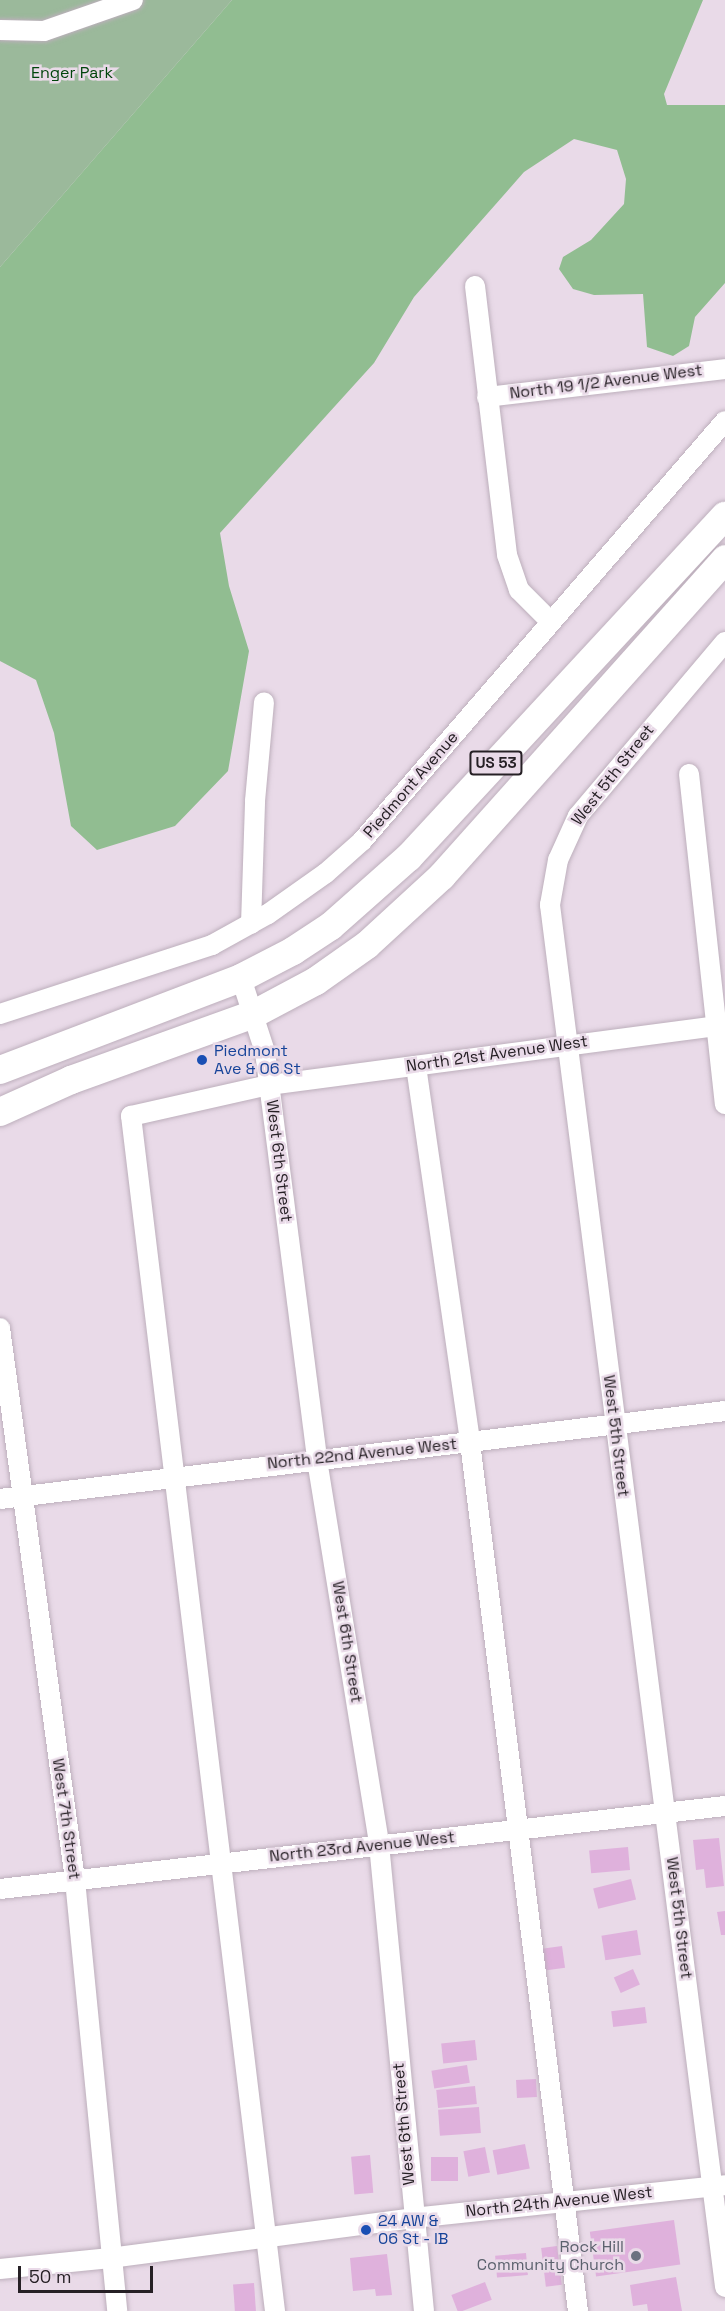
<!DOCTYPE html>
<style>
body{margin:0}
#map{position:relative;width:725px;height:2311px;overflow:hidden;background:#e9dae8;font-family:"Space Grotesk",sans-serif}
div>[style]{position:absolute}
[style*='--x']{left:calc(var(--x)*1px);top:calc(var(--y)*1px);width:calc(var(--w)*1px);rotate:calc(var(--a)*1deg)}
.green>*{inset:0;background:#9bb99b}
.forest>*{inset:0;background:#91bd91}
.building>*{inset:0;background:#dfb1dc;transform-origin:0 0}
.roads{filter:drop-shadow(0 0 2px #bdafbc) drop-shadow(0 0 2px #bdafbc)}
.minor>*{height:20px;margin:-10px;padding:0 10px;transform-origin:10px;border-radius:10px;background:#fff}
.highway>*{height:28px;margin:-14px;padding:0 14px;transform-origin:14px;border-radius:14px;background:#fff}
.dots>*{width:16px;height:16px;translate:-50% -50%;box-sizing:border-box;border:3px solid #e9dae8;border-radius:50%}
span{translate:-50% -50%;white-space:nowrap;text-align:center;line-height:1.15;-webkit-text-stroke:5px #e9dae8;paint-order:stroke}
.shield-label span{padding:2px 4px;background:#e9dae8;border:2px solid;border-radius:4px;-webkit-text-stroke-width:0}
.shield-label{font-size:15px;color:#262025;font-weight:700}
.park-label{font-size:16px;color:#00450b}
.street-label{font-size:16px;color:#262025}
.transit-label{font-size:16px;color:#164399}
.left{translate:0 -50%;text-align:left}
.worship-label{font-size:16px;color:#5b616d}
.right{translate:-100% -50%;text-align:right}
.scale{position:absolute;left:18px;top:2266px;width:135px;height:27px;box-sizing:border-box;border:3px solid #262025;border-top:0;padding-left:8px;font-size:18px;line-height:21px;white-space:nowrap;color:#262025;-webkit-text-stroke:4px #e9dae8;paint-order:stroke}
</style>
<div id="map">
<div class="green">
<i style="clip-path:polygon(0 0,232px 0,0 267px)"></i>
</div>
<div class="forest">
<i style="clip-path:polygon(232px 0,703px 0,664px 94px,667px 105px,725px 105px,725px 283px,695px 317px,689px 346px,673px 356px,647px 347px,643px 294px,594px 295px,573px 289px,559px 269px,563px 257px,591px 240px,624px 204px,626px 179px,617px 150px,574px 139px,524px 172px,414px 297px,374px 363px,220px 533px,229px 586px,249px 651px,228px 771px,175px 826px,97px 850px,71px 826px,54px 733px,36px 680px,0 661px,0 267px)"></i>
</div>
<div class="building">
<i style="clip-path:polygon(719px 1838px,724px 1886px,706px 1888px,704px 1869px,696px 1870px,693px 1840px)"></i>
<i style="left:628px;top:1847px;width:23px;height:39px;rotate:85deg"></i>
<i style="left:631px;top:1879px;width:21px;height:39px;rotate:76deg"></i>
<i style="clip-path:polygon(725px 1911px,725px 1935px,721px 1935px,717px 1912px)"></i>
<i style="left:637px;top:1930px;width:25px;height:36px;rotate:81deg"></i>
<i style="left:562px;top:1946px;width:22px;height:22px;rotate:82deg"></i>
<i style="left:633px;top:1969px;width:17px;height:21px;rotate:66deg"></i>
<i style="left:645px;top:2007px;width:16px;height:34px;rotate:83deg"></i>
<i style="left:475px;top:2040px;width:20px;height:34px;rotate:84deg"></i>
<i style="left:467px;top:2065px;width:18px;height:36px;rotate:81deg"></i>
<i style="left:536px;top:2079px;width:18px;height:20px;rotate:87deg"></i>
<i style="left:475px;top:2086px;width:18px;height:39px;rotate:84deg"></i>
<i style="left:479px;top:2107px;width:26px;height:41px;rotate:86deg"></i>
<i style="left:525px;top:2144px;width:25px;height:33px;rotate:79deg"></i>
<i style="left:485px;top:2147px;width:26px;height:22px;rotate:79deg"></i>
<i style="left:370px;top:2155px;width:38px;height:19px;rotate:85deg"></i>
<i style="left:431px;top:2157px;width:27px;height:24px"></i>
<i style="left:674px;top:2220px;width:45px;height:85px;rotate:82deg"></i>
<i style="left:557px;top:2246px;width:39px;height:16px;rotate:83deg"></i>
<i style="left:526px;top:2253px;width:22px;height:31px;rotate:85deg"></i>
<i style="clip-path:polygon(387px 2254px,392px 2295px,376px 2296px,375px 2289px,353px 2291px,350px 2258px)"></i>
<i style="clip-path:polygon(676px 2277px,682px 2311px,648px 2311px,647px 2304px,633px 2306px,630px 2285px)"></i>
<i style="left:485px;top:2282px;width:19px;height:36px;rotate:69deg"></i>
<i style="left:254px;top:2283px;width:28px;height:21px;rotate:86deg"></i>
</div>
<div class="roads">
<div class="minor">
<i style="--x:0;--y:30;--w:44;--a:1.3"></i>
<i style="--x:44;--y:31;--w:94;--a:-19.2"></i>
<i style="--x:475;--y:286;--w:271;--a:83.2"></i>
<i style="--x:507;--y:555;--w:37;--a:71"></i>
<i style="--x:519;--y:590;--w:45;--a:45"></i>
<i style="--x:487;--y:397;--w:240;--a:-6.7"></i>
<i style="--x:725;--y:642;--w:228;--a:130.2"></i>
<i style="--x:578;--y:816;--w:48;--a:114.4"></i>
<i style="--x:558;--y:860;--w:46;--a:100.1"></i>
<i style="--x:550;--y:905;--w:1393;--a:82.78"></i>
<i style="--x:689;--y:774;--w:332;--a:83.8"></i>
<i style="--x:251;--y:924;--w:123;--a:-88.1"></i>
<i style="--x:255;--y:801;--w:99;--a:-84.8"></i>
<i style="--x:241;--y:978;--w:78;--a:72"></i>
<i style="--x:265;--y:1052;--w:411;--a:82.7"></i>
<i style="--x:317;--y:1460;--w:389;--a:80.8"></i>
<i style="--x:379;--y:1844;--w:469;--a:84.5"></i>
<i style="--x:0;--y:1014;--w:223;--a:-18"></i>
<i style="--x:212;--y:945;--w:64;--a:-29"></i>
<i style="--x:268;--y:914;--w:71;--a:-35.3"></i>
<i style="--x:326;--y:873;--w:48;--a:-41.6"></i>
<i style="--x:362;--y:841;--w:555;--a:-49.16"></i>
<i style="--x:416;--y:1066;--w:380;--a:81.8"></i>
<i style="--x:470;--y:1442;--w:876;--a:82.92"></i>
<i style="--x:0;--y:1328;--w:557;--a:82.26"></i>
<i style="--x:75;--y:1880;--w:433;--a:84.4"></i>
<i style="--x:0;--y:1499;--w:730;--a:-6.92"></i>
<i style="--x:0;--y:1889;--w:730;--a:-6.53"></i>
<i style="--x:0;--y:2269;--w:111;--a:-5.7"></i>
<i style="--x:110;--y:2258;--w:306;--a:-7.5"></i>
<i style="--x:413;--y:2218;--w:314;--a:-6"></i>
<i style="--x:275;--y:2311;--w:1204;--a:-96.87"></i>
<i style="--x:131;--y:1116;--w:141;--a:-12.7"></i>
<i style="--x:269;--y:1085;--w:460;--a:-7.5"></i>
</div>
<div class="highway">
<i style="--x:0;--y:1070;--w:258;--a:-20.9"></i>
<i style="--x:241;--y:978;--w:59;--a:-27.4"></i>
<i style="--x:293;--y:951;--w:45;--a:-33.3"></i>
<i style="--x:331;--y:926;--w:104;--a:-41.5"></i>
<i style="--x:409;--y:857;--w:465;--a:-47.2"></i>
<i style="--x:0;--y:1112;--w:78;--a:-24.3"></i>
<i style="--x:71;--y:1080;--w:195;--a:-19.8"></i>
<i style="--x:254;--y:1014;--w:70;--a:-28"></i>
<i style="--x:316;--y:981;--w:62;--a:-35.2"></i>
<i style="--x:367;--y:945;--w:102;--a:-42.6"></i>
<i style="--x:442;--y:876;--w:425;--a:-48.2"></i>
</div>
</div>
<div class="dots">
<i style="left:202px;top:1060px;background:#1a4fb4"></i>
<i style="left:366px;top:2230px;background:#1a4fb4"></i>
<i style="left:636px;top:2256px;background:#6b7280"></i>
</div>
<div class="shield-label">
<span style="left:496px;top:763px">US 53</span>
</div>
<div class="park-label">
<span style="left:72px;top:73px">Enger Park</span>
</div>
<div class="street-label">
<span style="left:606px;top:382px;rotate:-7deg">North 19 1/2 Avenue West</span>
<span style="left:613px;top:775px;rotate:-52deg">West 5th Street</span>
<span style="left:411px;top:785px;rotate:-49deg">Piedmont Avenue</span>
<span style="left:497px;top:1054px;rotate:-8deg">North 21st Avenue West</span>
<span style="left:279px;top:1161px;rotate:83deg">West 6th Street</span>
<span style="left:616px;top:1436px;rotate:83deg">West 5th Street</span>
<span style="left:362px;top:1454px;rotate:-6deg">North 22nd Avenue West</span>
<span style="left:347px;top:1642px;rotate:81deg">West 6th Street</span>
<span style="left:66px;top:1819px;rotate:82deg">West 7th Street</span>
<span style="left:362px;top:1847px;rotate:-6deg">North 23rd Avenue West</span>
<span style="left:679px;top:1918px;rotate:83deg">West 5th Street</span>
<span style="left:404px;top:2124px;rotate:-95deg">West 6th Street</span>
<span style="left:559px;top:2202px;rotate:-6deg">North 24th Avenue West</span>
</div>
<div class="transit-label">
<span class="left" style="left:214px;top:1060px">Piedmont<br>Ave &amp; 06 St</span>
<span class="left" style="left:378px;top:2230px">24 AW &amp;<br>06 St - IB</span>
</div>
<div class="worship-label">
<span class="right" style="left:624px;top:2256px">Rock Hill<br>Community Church</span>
</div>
<div class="scale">50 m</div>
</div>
